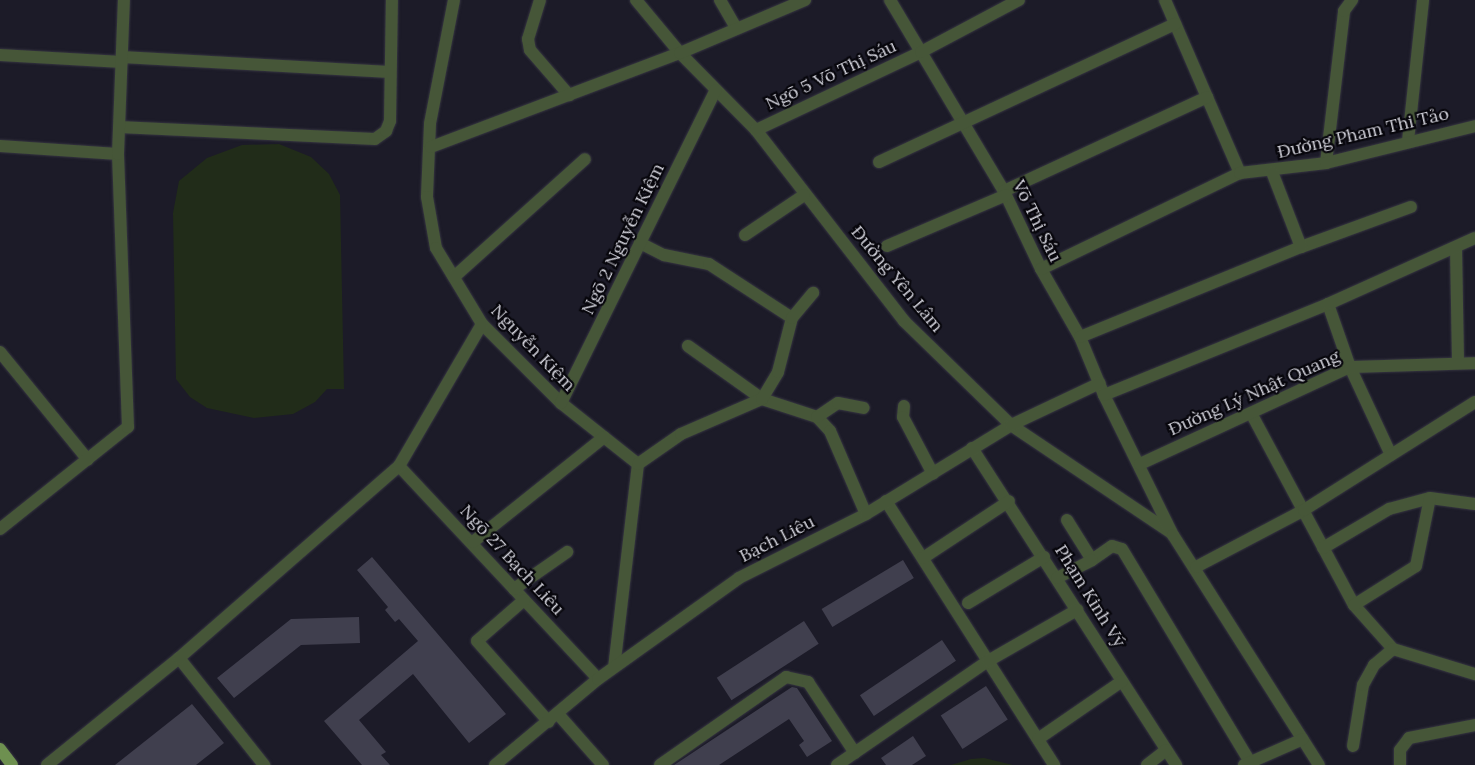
<!DOCTYPE html>
<meta charset="utf-8">
<style>
body{margin:0}
#map{position:relative;width:1475px;height:765px;overflow:hidden;background:#1c1b28;font-family:Lora,serif}
div>[style]{position:absolute}
[style*='--x']{left:calc(var(--x)*1px);top:calc(var(--y)*1px);width:calc(var(--w)*1px);rotate:calc(var(--a)*1deg)}
.green>*{inset:0;background:#212c19}
.building>*{inset:0;background:#403f4e;transform-origin:0 0}
.roads{filter:drop-shadow(0 0 1px #363541) drop-shadow(0 0 1px #363541)}
.minor>*{height:12px;margin:-6px;padding:0 6px;transform-origin:6px;border-radius:6px;background:#465638}
.major>*{height:12px;margin:-6px;padding:0 6px;transform-origin:6px;border-radius:6px;background:#6e9050}
span{translate:-50% -50%;white-space:nowrap;text-align:center;line-height:1.15;-webkit-text-stroke:4.5px #07060c;paint-order:stroke}
.street-label{font-size:18px;color:#d4d4dd}
</style>
<div id="map">
<div class="green">
<i style="clip-path:polygon(279px 144px,311px 157px,329px 174px,340px 195px,344px 389px,327px 389px,315px 402px,293px 414px,254px 418px,207px 408px,190px 397px,176px 379px,173px 213px,179px 181px,207px 158px,242px 145px)"></i>
<i style="clip-path:polygon(984px 758px,1013px 765px,951px 765px,971px 759px)"></i>
</div>
<div class="building">
<i style="clip-path:polygon(372px 557px,506px 714px,469px 743px,413px 674px,359px 720px,386px 752px,381px 755px,390px 765px,362px 765px,324px 721px,418px 641px,399px 619px,395px 622px,385px 610px,388px 607px,357px 570px)"></i>
<i style="left:903px;top:560px;width:21px;height:95px;rotate:59deg"></i>
<i style="clip-path:polygon(359px 617px,360px 643px,301px 645px,234px 698px,217px 678px,291px 619px)"></i>
<i style="left:804px;top:621px;width:27px;height:104px;rotate:57deg"></i>
<i style="left:942px;top:640px;width:25px;height:99px;rotate:56deg"></i>
<i style="left:986px;top:686px;width:40px;height:54px;rotate:57deg"></i>
<i style="clip-path:polygon(792px 687px,797px 688px,832px 741px,807px 757px,799px 745px,804px 741px,789px 719px,719px 765px,674px 765px)"></i>
<i style="clip-path:polygon(192px 704px,224px 743px,196px 765px,115px 765px)"></i>
<i style="clip-path:polygon(913px 736px,926px 756px,912px 765px,886px 765px,881px 758px)"></i>
</div>
<div class="roads">
<div class="minor">
<i style="--x:454;--y:0;--w:126;--a:101"></i>
<i style="--x:430;--y:124;--w:73;--a:92.4"></i>
<i style="--x:427;--y:197;--w:52;--a:80"></i>
<i style="--x:436;--y:248;--w:89;--a:58.8"></i>
<i style="--x:482;--y:324;--w:112;--a:45"></i>
<i style="--x:561;--y:403;--w:98;--a:38.4"></i>
<i style="--x:638;--y:464;--w:204;--a:96.7"></i>
<i style="--x:540;--y:0;--w:41;--a:107.1"></i>
<i style="--x:528;--y:39;--w:11;--a:80"></i>
<i style="--x:530;--y:50;--w:60;--a:49.1"></i>
<i style="--x:636;--y:0;--w:69;--a:50.3"></i>
<i style="--x:680;--y:53;--w:108;--a:45.4"></i>
<i style="--x:756;--y:130;--w:242;--a:52.2"></i>
<i style="--x:904;--y:321;--w:149;--a:44.2"></i>
<i style="--x:1011;--y:425;--w:192;--a:33.9"></i>
<i style="--x:720;--y:0;--w:32;--a:60"></i>
<i style="--x:890;--y:0;--w:222;--a:59.2"></i>
<i style="--x:1004;--y:191;--w:86;--a:64.6"></i>
<i style="--x:1041;--y:269;--w:78;--a:60.2"></i>
<i style="--x:1080;--y:337;--w:63;--a:67.5"></i>
<i style="--x:1104;--y:395;--w:156;--a:63.8"></i>
<i style="--x:1173;--y:535;--w:272;--a:57.6"></i>
<i style="--x:1165;--y:0;--w:189;--a:66.6"></i>
<i style="--x:0;--y:55;--w:122;--a:3.3"></i>
<i style="--x:122;--y:57;--w:268;--a:3.2"></i>
<i style="--x:119;--y:127;--w:256;--a:2.7"></i>
<i style="--x:375;--y:139;--w:14;--a:-36"></i>
<i style="--x:386;--y:131;--w:11;--a:-68"></i>
<i style="--x:390;--y:121;--w:121;--a:-89.1"></i>
<i style="--x:756;--y:130;--w:183;--a:-25.3"></i>
<i style="--x:921;--y:52;--w:111;--a:-28"></i>
<i style="--x:1408;--y:141;--w:142;--a:-83.9"></i>
<i style="--x:0;--y:146;--w:118;--a:3.9"></i>
<i style="--x:431;--y:147;--w:266;--a:-20.7"></i>
<i style="--x:680;--y:53;--w:136;--a:-23"></i>
<i style="--x:879;--y:162;--w:327;--a:-25"></i>
<i style="--x:1326;--y:163;--w:153;--a:-83.2"></i>
<i style="--x:1344;--y:11;--w:14;--a:-54"></i>
<i style="--x:1004;--y:191;--w:224;--a:-24.8"></i>
<i style="--x:745;--y:235;--w:71;--a:-34.1"></i>
<i style="--x:640;--y:243;--w:27;--a:27"></i>
<i style="--x:664;--y:255;--w:46;--a:11.3"></i>
<i style="--x:709;--y:264;--w:99;--a:33"></i>
<i style="--x:887;--y:246;--w:129;--a:-23.2"></i>
<i style="--x:1301;--y:247;--w:117;--a:-20"></i>
<i style="--x:1456;--y:247;--w:116;--a:89"></i>
<i style="--x:1041;--y:269;--w:221;--a:-25.8"></i>
<i style="--x:1240;--y:173;--w:87;--a:-6.6"></i>
<i style="--x:1326;--y:163;--w:154;--a:-13.9"></i>
<i style="--x:454;--y:277;--w:176;--a:-42"></i>
<i style="--x:1328;--y:304;--w:67;--a:70.8"></i>
<i style="--x:1350;--y:367;--w:97;--a:65"></i>
<i style="--x:1080;--y:337;--w:239;--a:-22.2"></i>
<i style="--x:1301;--y:247;--w:80;--a:-111.1"></i>
<i style="--x:688;--y:346;--w:91;--a:35.6"></i>
<i style="--x:762;--y:399;--w:58;--a:18.1"></i>
<i style="--x:817;--y:417;--w:19;--a:47"></i>
<i style="--x:830;--y:431;--w:90;--a:66.6"></i>
<i style="--x:0;--y:352;--w:139;--a:50.8"></i>
<i style="--x:1104;--y:395;--w:242;--a:-22.1"></i>
<i style="--x:1328;--y:304;--w:161;--a:-24.2"></i>
<i style="--x:561;--y:403;--w:349;--a:-63.7"></i>
<i style="--x:904;--y:406;--w:11;--a:95"></i>
<i style="--x:903;--y:417;--w:64;--a:62.2"></i>
<i style="--x:1251;--y:413;--w:218;--a:61.8"></i>
<i style="--x:1354;--y:605;--w:59;--a:48.4"></i>
<i style="--x:1393;--y:649;--w:86;--a:17"></i>
<i style="--x:817;--y:417;--w:25;--a:-34"></i>
<i style="--x:838;--y:403;--w:26;--a:11"></i>
<i style="--x:972;--y:448;--w:377;--a:57.2"></i>
<i style="--x:638;--y:464;--w:52;--a:-34.9"></i>
<i style="--x:681;--y:434;--w:88;--a:-23.4"></i>
<i style="--x:762;--y:399;--w:31;--a:-59"></i>
<i style="--x:778;--y:372;--w:56;--a:-75.5"></i>
<i style="--x:792;--y:318;--w:33;--a:-50"></i>
<i style="--x:1140;--y:464;--w:231;--a:-24.8"></i>
<i style="--x:1350;--y:367;--w:125;--a:-1.8"></i>
<i style="--x:399;--y:466;--w:291;--a:46.9"></i>
<i style="--x:886;--y:501;--w:313;--a:57.5"></i>
<i style="--x:1067;--y:520;--w:47;--a:58"></i>
<i style="--x:1092;--y:560;--w:24;--a:-35"></i>
<i style="--x:1112;--y:546;--w:10;--a:17"></i>
<i style="--x:1122;--y:549;--w:249;--a:59"></i>
<i style="--x:0;--y:529;--w:164;--a:-38.6"></i>
<i style="--x:128;--y:427;--w:273;--a:-92.1"></i>
<i style="--x:118;--y:154;--w:154;--a:-87.8"></i>
<i style="--x:473;--y:542;--w:168;--a:-38.7"></i>
<i style="--x:1323;--y:548;--w:77;--a:-30.6"></i>
<i style="--x:1389;--y:509;--w:42;--a:-15"></i>
<i style="--x:1430;--y:498;--w:45;--a:7.6"></i>
<i style="--x:923;--y:558;--w:103;--a:-33.5"></i>
<i style="--x:1196;--y:567;--w:122;--a:-27.8"></i>
<i style="--x:1304;--y:510;--w:202;--a:-32.3"></i>
<i style="--x:1057;--y:578;--w:39;--a:-27"></i>
<i style="--x:514;--y:589;--w:65;--a:-34.9"></i>
<i style="--x:524;--y:600;--w:62;--a:138.9"></i>
<i style="--x:477;--y:641;--w:108;--a:48.4"></i>
<i style="--x:968;--y:603;--w:89;--a:-31.2"></i>
<i style="--x:1354;--y:605;--w:73;--a:-32.2"></i>
<i style="--x:1416;--y:566;--w:69;--a:-78.4"></i>
<i style="--x:179;--y:658;--w:137;--a:51.5"></i>
<i style="--x:558;--y:714;--w:68;--a:48.6"></i>
<i style="--x:1038;--y:739;--w:102;--a:-34.6"></i>
<i style="--x:1353;--y:746;--w:62;--a:-80.7"></i>
<i style="--x:1363;--y:685;--w:23;--a:-61"></i>
<i style="--x:1374;--y:665;--w:25;--a:-40"></i>
<i style="--x:47;--y:765;--w:170;--a:-39"></i>
<i style="--x:179;--y:658;--w:292;--a:-41.1"></i>
<i style="--x:399;--y:466;--w:164;--a:-59.7"></i>
<i style="--x:495;--y:765;--w:134;--a:-39.9"></i>
<i style="--x:598;--y:679;--w:173;--a:-35.6"></i>
<i style="--x:739;--y:578;--w:142;--a:-26.7"></i>
<i style="--x:866;--y:514;--w:170;--a:-31.5"></i>
<i style="--x:1011;--y:425;--w:98;--a:-25.3"></i>
<i style="--x:660;--y:765;--w:154;--a:-34.9"></i>
<i style="--x:786;--y:677;--w:23;--a:13"></i>
<i style="--x:808;--y:682;--w:85;--a:56.5"></i>
<i style="--x:837;--y:765;--w:183;--a:-34.6"></i>
<i style="--x:988;--y:661;--w:103;--a:-29.8"></i>
<i style="--x:1147;--y:765;--w:24;--a:-38"></i>
<i style="--x:1244;--y:765;--w:64;--a:-23.8"></i>
<i style="--x:1400;--y:765;--w:15;--a:-90"></i>
<i style="--x:1400;--y:750;--w:15;--a:-53"></i>
<i style="--x:1409;--y:738;--w:67;--a:-11.1"></i>
</div>
<div class="major">
<i style="--x:0;--y:749;--w:20;--a:53"></i>
</div>
</div>
<div class="street-label">
<span style="left:831px;top:75px;rotate:-25deg">Ngõ 5 Võ Thị Sáu</span>
<span style="left:1363px;top:133px;rotate:-13deg">Đường Pham Thi Tảo</span>
<span style="left:1037px;top:221px;rotate:64deg">Võ Thị Sáu</span>
<span style="left:623px;top:239px;rotate:-64deg">Ngõ 2 Nguyễn Kiệm</span>
<span style="left:897px;top:279px;rotate:50deg">Đường Yên Lâm</span>
<span style="left:533px;top:348px;rotate:46deg">Nguyễn Kiệm</span>
<span style="left:1254px;top:393px;rotate:-24deg">Đường Lý Nhật Quang</span>
<span style="left:777px;top:539px;rotate:-27deg">Bạch Liêu</span>
<span style="left:512px;top:560px;rotate:47deg">Ngõ 27 Bạch Liêu</span>
<span style="left:1090px;top:596px;rotate:58deg">Phạm Kinh Vỹ</span>
</div>
</div>
